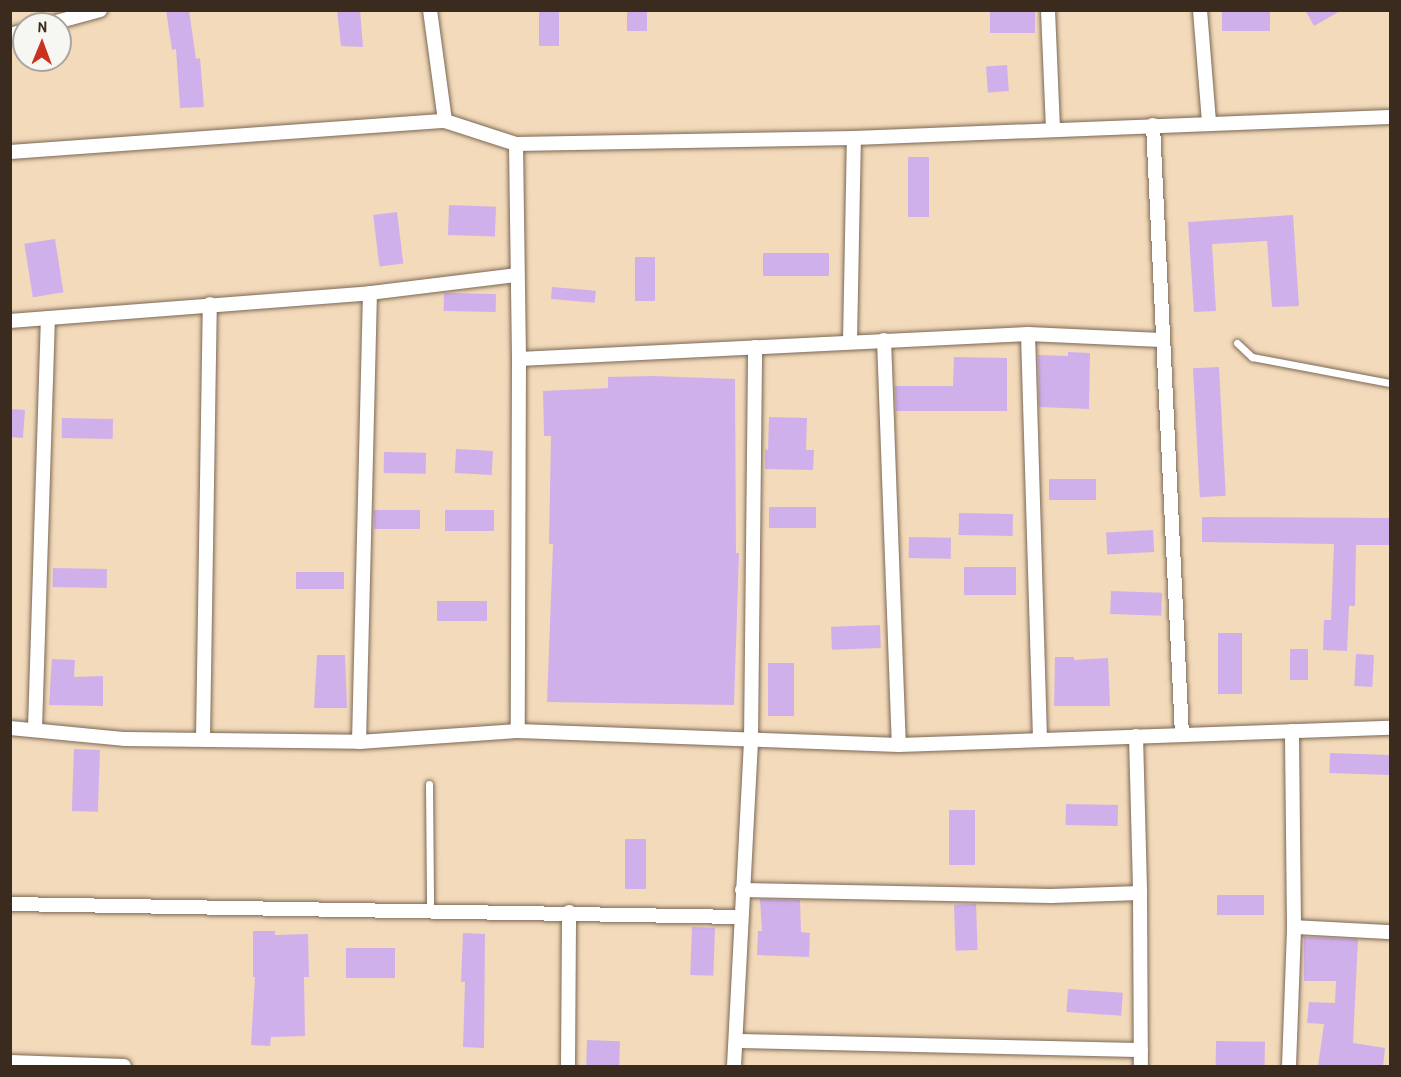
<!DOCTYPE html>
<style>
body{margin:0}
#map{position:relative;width:1401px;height:1077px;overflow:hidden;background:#f3daba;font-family:"Patrick Hand",sans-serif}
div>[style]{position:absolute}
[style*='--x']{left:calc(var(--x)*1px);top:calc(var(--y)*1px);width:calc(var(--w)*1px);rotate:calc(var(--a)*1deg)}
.building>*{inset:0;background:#d0b0eb;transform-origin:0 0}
.roads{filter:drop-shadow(0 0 2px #7b6855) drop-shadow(0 0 2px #7b6855)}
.lane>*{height:7px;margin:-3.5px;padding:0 3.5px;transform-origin:3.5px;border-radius:3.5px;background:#fff}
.street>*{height:14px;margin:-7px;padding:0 7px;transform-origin:7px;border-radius:7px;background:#fff}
span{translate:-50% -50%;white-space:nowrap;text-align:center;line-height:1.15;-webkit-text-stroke:6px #f6f6f2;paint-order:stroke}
.frame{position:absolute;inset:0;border:12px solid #3b2a1e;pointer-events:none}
.north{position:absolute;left:12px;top:12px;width:60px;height:60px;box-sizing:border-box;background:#f6f6f2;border:2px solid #aba49d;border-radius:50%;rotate:1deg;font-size:16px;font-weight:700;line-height:24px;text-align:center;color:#3b2a1e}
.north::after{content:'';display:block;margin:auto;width:21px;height:27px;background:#c8321e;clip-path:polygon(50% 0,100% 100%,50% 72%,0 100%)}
</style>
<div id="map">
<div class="building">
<i style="clip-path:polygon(166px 10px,189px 10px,196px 59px,200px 58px,204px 107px,180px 108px,176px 49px,172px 50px)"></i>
<i style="clip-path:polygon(337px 10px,360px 10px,363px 47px,341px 46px)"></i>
<i style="left:539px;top:10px;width:20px;height:36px"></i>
<i style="left:627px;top:10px;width:20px;height:21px"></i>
<i style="left:990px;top:10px;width:45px;height:23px"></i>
<i style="left:1222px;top:10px;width:48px;height:21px"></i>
<i style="clip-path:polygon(1305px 10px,1342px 10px,1314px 26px)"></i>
<i style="left:1007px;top:65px;width:26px;height:21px;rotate:86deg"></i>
<i style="left:908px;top:157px;width:21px;height:60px"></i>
<i style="left:449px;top:205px;width:47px;height:30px;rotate:2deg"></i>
<i style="left:397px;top:212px;width:52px;height:24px;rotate:83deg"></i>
<i style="clip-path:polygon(1293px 215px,1299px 306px,1272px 307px,1267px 241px,1212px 244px,1216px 311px,1194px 312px,1188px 222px)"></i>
<i style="left:55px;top:239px;width:54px;height:31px;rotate:81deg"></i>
<i style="left:763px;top:253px;width:66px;height:23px"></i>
<i style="left:635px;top:257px;width:20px;height:44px"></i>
<i style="left:552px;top:287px;width:44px;height:12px;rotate:5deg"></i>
<i style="left:444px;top:293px;width:52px;height:18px;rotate:1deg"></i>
<i style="clip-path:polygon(1068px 352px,1090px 353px,1089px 409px,1039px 407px,1038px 355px,1068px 356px)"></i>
<i style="clip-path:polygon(954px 357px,1007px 358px,1007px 411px,896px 411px,895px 386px,953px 386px)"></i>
<i style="left:1219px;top:367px;width:129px;height:26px;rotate:87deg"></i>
<i style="clip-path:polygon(653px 376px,735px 379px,736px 553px,739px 553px,734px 705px,547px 702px,553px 544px,549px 544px,551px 436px,544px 436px,543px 391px,608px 388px,608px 377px)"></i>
<i style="left:10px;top:409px;width:15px;height:28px;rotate:4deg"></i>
<i style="clip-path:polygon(769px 417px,807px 418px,806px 450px,814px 450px,813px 470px,765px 469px,765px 449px,768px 450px)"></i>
<i style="left:62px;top:418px;width:51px;height:20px;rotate:1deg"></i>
<i style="left:456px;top:449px;width:37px;height:24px;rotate:3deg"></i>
<i style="left:384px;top:452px;width:42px;height:21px;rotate:1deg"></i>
<i style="left:1049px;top:479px;width:47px;height:21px"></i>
<i style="left:769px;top:507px;width:47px;height:21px"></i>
<i style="left:374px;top:510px;width:46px;height:19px"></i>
<i style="left:445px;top:510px;width:49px;height:21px"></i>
<i style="left:959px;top:513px;width:54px;height:22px;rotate:1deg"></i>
<i style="clip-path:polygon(1202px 517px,1390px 518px,1390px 545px,1356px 545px,1355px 606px,1349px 606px,1347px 651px,1323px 650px,1324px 620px,1331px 620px,1334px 544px,1202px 542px)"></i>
<i style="left:1153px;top:530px;width:22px;height:47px;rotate:87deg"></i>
<i style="left:909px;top:537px;width:42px;height:21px;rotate:1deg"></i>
<i style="left:964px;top:567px;width:52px;height:28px"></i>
<i style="left:53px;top:568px;width:54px;height:19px;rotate:1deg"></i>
<i style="left:296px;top:572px;width:48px;height:17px"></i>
<i style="left:1111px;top:591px;width:51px;height:23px;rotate:2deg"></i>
<i style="left:437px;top:601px;width:50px;height:20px"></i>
<i style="left:880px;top:625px;width:23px;height:49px;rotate:88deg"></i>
<i style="left:1218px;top:633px;width:24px;height:61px"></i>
<i style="left:1290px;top:649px;width:18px;height:31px"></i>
<i style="left:1356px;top:654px;width:18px;height:32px;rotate:3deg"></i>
<i style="clip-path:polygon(317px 655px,345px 655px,347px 708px,314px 708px)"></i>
<i style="clip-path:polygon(1055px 657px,1074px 657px,1074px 660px,1108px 658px,1110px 706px,1054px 706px)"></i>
<i style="clip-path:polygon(52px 659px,75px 660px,74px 677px,103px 676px,103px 706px,49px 705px)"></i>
<i style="left:768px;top:663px;width:26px;height:53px"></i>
<i style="left:74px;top:749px;width:26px;height:62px;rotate:2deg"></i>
<i style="left:1330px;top:753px;width:60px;height:20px;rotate:2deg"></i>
<i style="left:1066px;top:804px;width:52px;height:21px;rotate:1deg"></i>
<i style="left:949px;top:810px;width:26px;height:55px"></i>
<i style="left:625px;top:839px;width:21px;height:50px"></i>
<i style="left:1264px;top:895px;width:20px;height:47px;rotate:90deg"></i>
<i style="clip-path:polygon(760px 899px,800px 900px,801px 932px,810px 933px,809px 957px,757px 955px,758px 931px,762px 931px)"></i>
<i style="left:976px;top:904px;width:46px;height:22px;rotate:88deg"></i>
<i style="left:692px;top:927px;width:23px;height:48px;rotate:2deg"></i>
<i style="clip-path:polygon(253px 931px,275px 931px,275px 935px,308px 934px,309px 977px,304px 977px,305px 1036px,271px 1037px,270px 1046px,251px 1045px,255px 977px,253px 977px)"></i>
<i style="clip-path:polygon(463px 933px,485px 934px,484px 1048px,463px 1047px,465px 982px,461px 982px)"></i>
<i style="clip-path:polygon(1304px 937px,1358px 939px,1353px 1043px,1385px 1048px,1383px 1066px,1318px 1066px,1324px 1024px,1307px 1023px,1309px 1002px,1335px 1003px,1336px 981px,1304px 981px)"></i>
<i style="left:346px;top:948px;width:49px;height:30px"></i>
<i style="left:1068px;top:989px;width:55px;height:23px;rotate:4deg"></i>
<i style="left:587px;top:1040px;width:33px;height:26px;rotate:2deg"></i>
<i style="left:1216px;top:1041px;width:49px;height:25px;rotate:1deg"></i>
</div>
<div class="roads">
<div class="lane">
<i style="--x:1237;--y:343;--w:21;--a:43"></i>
<i style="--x:1252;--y:357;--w:140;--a:10.7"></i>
<i style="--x:429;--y:784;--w:126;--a:89.5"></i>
</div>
<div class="street">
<i style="--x:430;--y:10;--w:112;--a:82.3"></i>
<i style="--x:1048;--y:10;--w:120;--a:87.6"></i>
<i style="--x:1200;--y:10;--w:113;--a:85.4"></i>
<i style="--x:49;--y:24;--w:53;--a:-15.4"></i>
<i style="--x:10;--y:35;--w:15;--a:-16"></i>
<i style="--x:1153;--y:125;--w:611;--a:87.28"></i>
<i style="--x:516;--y:144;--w:215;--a:89.2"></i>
<i style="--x:519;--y:359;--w:372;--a:90.2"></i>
<i style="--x:10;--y:152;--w:436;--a:-4.1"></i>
<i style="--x:445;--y:121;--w:75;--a:17.9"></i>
<i style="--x:516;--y:144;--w:338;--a:-1"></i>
<i style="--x:854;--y:138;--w:536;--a:-2.24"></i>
<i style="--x:10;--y:321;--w:361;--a:-4.4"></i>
<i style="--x:370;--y:293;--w:148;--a:-7"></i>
<i style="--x:1028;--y:334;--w:405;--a:88.3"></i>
<i style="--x:884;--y:340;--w:405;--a:87.9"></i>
<i style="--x:850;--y:342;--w:204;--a:-88.9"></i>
<i style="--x:519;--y:359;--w:510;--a:-2.81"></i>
<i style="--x:1028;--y:334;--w:133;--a:2.6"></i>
<i style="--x:10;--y:728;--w:116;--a:5.5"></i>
<i style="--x:125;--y:739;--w:234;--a:0.7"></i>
<i style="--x:359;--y:742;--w:159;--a:-4"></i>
<i style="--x:518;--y:731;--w:381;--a:2.1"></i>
<i style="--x:899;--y:745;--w:491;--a:-2"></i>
<i style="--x:35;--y:729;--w:411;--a:-88.2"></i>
<i style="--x:1136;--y:736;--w:157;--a:88.5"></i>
<i style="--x:203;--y:738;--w:434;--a:-89.1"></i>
<i style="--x:359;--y:742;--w:449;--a:-88.6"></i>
<i style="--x:742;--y:890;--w:309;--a:1.1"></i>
<i style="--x:1051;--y:896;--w:89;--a:-1.9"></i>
<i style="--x:1140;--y:893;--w:173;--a:89.7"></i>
<i style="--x:10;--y:904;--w:730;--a:1.02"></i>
<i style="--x:1294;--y:927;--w:96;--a:3"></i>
<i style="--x:736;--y:1041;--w:405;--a:1.3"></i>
<i style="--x:10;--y:1062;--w:114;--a:2"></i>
<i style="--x:568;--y:1066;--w:154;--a:-89.6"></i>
<i style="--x:734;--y:1066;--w:325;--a:-87"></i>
<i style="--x:751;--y:741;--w:394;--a:-89.4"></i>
<i style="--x:1289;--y:1066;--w:139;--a:-87.9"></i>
<i style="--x:1294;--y:927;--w:196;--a:-90.6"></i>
</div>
</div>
<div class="frame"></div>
<div class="north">N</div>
</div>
